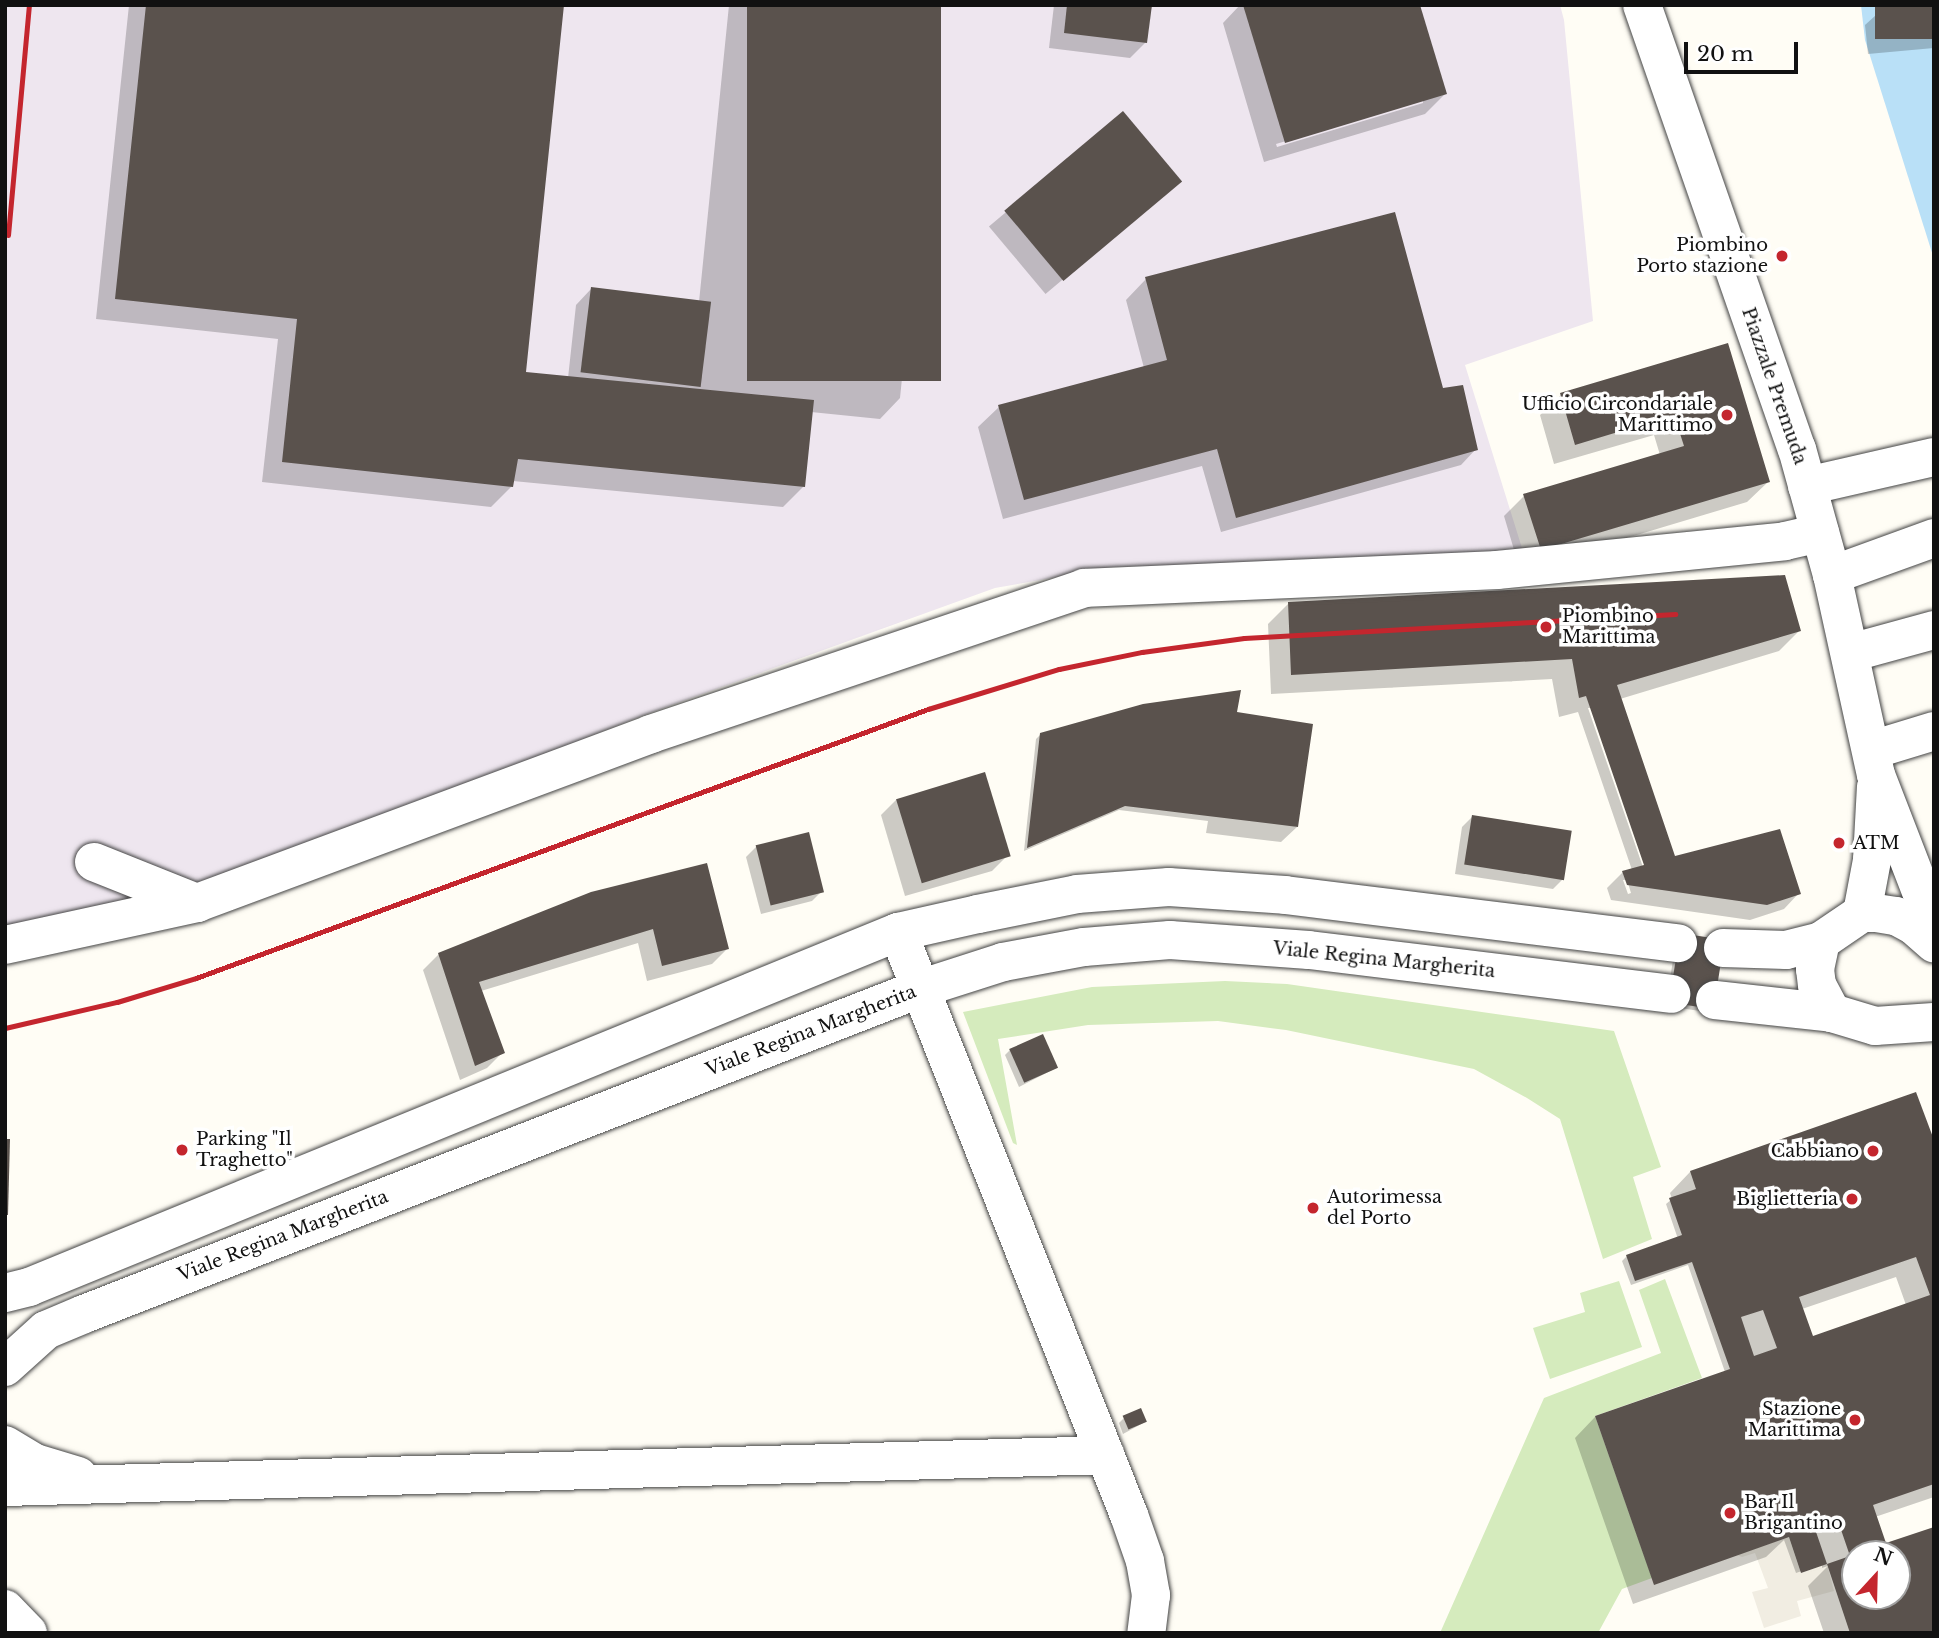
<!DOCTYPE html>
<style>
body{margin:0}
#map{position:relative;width:1939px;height:1638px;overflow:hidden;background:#fffdf5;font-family:"Libre Baskerville",serif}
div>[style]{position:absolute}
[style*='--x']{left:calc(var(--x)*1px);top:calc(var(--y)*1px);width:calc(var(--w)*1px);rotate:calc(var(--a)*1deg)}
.industrial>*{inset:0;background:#eee6ef}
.green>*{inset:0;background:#d5ebbd}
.plaza>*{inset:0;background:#f1ede2}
.water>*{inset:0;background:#b9e0f7}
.shadow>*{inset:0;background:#0003;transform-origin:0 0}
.building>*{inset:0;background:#5a524d;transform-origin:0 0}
.roads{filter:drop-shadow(0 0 2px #444) drop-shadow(0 0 2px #444)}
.minor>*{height:38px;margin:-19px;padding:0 19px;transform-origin:19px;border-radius:19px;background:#fff}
.rail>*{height:5px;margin:-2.5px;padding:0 2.5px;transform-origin:2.5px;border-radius:2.5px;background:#c4262e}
.dots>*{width:19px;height:19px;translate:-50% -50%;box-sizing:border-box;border:4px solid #fff;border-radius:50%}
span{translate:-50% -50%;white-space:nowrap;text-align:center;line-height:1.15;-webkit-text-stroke:7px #fff;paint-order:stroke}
.poi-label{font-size:18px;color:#111}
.right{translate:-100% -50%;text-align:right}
.left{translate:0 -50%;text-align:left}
.street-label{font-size:18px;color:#111}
.frame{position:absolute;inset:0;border:7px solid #111;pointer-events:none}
.north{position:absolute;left:1841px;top:1540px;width:70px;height:70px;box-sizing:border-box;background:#fff;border:2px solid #a0a0a0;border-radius:50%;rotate:22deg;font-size:19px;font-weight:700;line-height:28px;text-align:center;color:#111}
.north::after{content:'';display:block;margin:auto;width:24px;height:32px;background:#c4262e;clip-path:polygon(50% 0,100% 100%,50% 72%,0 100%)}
.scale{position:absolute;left:1684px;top:42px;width:114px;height:32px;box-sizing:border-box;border:4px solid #111;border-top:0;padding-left:9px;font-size:21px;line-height:24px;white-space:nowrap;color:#111;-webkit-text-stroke:5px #fff;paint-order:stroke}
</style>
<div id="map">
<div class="industrial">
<i style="clip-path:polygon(5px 5px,1560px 5px,1564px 20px,1593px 321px,1465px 365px,1526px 561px,1114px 567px,995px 588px,647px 714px,27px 957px,5px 962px)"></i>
</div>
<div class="green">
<i style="clip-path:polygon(1225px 981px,1287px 984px,1614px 1031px,1661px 1167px,1633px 1177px,1652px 1239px,1603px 1259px,1560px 1119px,1527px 1098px,1474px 1069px,1286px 1030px,1218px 1021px,1088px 1025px,998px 1039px,1017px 1145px,1013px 1143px,963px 1012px,1092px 987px)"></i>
<i style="clip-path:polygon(1665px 1279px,1702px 1378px,1595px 1416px,1652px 1578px,1622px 1589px,1598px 1633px,1440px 1633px,1544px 1398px,1661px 1353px,1639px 1290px)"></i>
<i style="clip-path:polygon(1619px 1281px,1642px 1347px,1550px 1379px,1533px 1328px,1585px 1312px,1580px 1293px)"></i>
</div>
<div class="plaza">
<i style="clip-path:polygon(1789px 1537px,1801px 1573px,1827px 1564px,1834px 1591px,1797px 1601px,1801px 1616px,1764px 1628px,1752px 1592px,1768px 1588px,1755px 1553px,1742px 1557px,1737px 1555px)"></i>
</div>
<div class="water">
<i style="clip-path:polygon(1861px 5px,1934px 5px,1934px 259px,1865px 40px)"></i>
</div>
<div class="shadow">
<i style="clip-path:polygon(129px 5px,563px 5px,524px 373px,568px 378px,576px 305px,591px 289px,699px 302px,729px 5px,940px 5px,900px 398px,880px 419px,811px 412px,804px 486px,783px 507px,513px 481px,512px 486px,491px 507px,262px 482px,278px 339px,96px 319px)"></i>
<i style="clip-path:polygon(1054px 5px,1150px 5px,1146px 42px,1130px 58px,1049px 48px)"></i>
<i style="clip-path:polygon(evenodd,1240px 5px,1419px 5px,1445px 94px,1425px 114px,1264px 162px,1223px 23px,1240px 5px,1423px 100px,1423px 103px,1277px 147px,1276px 144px,1423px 100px)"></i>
<i style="clip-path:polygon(1934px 9px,1934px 48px,1868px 54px,1865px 25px,1876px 15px)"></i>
<i style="left:1123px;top:114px;width:88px;height:175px;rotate:50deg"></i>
<i style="clip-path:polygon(1146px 279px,1441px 388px,1476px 449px,1461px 465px,1221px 532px,1202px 466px,1003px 519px,978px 427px,999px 407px,1144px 368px,1126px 300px)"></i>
<i style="clip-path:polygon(1727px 346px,1768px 482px,1747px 502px,1520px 570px,1504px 516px,1524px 496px,1660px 455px,1654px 435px,1554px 464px,1540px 415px,1561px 395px)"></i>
<i style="clip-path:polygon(evenodd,1289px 603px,1799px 631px,1779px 651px,1620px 699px,1673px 858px,1799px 893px,1784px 909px,1750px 920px,1611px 900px,1607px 888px,1623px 872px,1632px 870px,1578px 712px,1559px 717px,1552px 679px,1271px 694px,1268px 624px,1289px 603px,1588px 708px,1592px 708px,1648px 872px,1645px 873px,1588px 708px,1289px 603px,1623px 880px,1627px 880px,1631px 893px,1628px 894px,1623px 880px)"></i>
<i style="clip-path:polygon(1041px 734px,1297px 827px,1281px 842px,1206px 833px,1208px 821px,1119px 810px,1024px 851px,1036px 739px)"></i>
<i style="clip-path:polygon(897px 799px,1008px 855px,992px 871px,905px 896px,881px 815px)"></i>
<i style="clip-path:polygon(1472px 817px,1563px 879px,1553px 889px,1455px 874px,1462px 827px)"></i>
<i style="clip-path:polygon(757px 846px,822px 891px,812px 901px,761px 914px,746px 857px)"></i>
<i style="clip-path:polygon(592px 894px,727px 949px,712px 964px,647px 981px,638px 943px,481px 991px,503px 1052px,487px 1068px,460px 1080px,423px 970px,439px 954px)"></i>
<i style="clip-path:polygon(1676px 940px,1707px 1012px,1666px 1006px)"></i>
<i style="clip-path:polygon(1010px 1050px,1056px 1068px,1019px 1087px,1005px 1055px)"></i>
<i style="clip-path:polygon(evenodd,1934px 1146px,1934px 1497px,1875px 1517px,1885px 1546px,1934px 1529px,1934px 1633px,1824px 1633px,1808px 1586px,1828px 1566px,1797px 1576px,1822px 1568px,1822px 1564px,1796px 1573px,1784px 1540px,1766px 1557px,1633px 1604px,1575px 1438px,1595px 1417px,1725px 1372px,1688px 1265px,1631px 1285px,1622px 1261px,1627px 1256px,1678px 1239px,1666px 1204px,1672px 1199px,1670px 1193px,1690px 1172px,1934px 1146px,1896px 1277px,1906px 1305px,1812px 1338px,1802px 1309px,1896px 1277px,1934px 1146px,1855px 1554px,1897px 1554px,1897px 1596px,1855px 1596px,1855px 1554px)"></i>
<i style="clip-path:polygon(1124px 1418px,1145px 1422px,1123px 1434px,1119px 1423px)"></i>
</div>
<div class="building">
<i style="clip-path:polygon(146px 5px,564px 5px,526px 372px,814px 400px,805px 487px,518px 459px,513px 487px,282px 462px,297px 319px,115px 299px)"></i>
<i style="left:747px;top:5px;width:194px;height:376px"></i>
<i style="clip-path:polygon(1067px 5px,1152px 5px,1147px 43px,1064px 33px)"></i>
<i style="clip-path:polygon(1243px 5px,1420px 5px,1447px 94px,1285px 143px)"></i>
<i style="left:1934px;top:7px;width:32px;height:59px;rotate:90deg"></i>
<i style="left:1123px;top:111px;width:92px;height:155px;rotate:50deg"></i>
<i style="clip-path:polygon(1395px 212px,1443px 388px,1463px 385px,1478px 450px,1236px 518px,1217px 449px,1024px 500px,998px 405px,1167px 360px,1145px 277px)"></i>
<i style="left:591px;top:287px;width:121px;height:86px;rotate:7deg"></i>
<i style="clip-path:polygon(1728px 343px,1770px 482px,1541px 550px,1523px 494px,1684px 446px,1674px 415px,1575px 445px,1560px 393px)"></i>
<i style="clip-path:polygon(1785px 575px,1801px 631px,1617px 685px,1675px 856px,1780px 829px,1801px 894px,1767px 905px,1627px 885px,1622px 871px,1644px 865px,1586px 696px,1579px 698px,1572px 659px,1291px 675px,1288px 602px)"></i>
<i style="clip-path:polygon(1241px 690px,1237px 712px,1313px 724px,1298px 827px,1125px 806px,1027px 848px,1040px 733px,1143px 704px)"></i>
<i style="left:985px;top:772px;width:88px;height:93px;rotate:73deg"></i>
<i style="left:1472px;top:815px;width:101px;height:50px;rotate:9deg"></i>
<i style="left:809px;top:832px;width:62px;height:55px;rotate:76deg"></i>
<i style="clip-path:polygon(707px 863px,729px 949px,662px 966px,653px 929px,479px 982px,505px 1053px,475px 1066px,438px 953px,591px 892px)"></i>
<i style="left:1680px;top:933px;width:45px;height:70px;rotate:9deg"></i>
<i style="left:1043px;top:1034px;width:37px;height:37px;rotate:66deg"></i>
<i style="clip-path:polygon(evenodd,1916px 1092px,1934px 1140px,1934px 1484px,1873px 1505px,1886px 1543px,1934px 1527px,1934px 1633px,1850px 1633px,1827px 1564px,1850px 1556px,1837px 1518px,1814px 1526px,1827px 1564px,1801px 1573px,1789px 1537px,1654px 1585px,1595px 1416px,1730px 1369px,1692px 1262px,1635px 1281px,1626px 1255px,1682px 1235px,1669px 1198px,1696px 1189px,1690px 1171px,1916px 1092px,1916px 1257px,1930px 1295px,1813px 1336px,1799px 1297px,1916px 1257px,1916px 1092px,1763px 1310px,1777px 1348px,1754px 1356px,1741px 1317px,1763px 1310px,1916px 1092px,1855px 1554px,1897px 1554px,1897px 1596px,1855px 1596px,1855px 1554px)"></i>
<i style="clip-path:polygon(5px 1139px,10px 1139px,8px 1215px,5px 1215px)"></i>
<i style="left:1141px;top:1408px;width:15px;height:20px;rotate:67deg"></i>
</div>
<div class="roads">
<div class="minor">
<i style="--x:1642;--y:5;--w:470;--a:70.8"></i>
<i style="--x:1797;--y:449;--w:131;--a:74.5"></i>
<i style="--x:1832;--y:575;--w:205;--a:77.6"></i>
<i style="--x:1876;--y:775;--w:161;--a:68.9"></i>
<i style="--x:1807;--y:486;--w:130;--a:-12.9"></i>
<i style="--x:1832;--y:575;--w:109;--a:-19.9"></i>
<i style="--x:1850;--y:653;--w:87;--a:-15.3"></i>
<i style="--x:1872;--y:750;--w:65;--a:-17"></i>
<i style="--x:94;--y:862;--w:111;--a:21.7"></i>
<i style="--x:197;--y:903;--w:484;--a:-20.4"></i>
<i style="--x:651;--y:734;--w:457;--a:-18.6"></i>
<i style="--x:1084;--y:588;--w:413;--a:-2.5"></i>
<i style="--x:1497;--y:570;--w:289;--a:-5.7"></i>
<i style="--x:1785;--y:541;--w:36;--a:-13"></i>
<i style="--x:1862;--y:913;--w:54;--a:-79.3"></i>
<i style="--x:1872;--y:860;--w:73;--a:-86.9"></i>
<i style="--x:898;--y:932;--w:627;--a:68.39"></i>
<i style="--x:1129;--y:1515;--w:49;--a:70.8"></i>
<i style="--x:1145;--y:1561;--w:35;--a:80"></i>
<i style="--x:1151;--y:1595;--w:38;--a:97"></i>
<i style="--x:1821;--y:941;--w:29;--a:102"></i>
<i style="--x:1815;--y:969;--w:16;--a:83"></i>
<i style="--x:1817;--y:985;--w:32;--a:62"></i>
<i style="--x:5;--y:945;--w:197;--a:-12.3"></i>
<i style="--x:1723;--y:948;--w:63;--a:1.8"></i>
<i style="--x:1786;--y:950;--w:36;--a:-14"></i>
<i style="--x:1821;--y:941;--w:50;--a:-34.3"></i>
<i style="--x:1862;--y:913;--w:14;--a:0"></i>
<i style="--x:1876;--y:913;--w:20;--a:9"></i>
<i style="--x:1896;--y:916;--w:19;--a:28"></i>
<i style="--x:1913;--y:925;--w:28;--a:41"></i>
<i style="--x:1715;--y:1000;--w:118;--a:6.3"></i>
<i style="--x:1832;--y:1013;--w:45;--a:16.8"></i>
<i style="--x:1875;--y:1026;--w:59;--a:-3.9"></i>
<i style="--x:5;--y:1293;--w:25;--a:-14"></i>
<i style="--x:29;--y:1287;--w:939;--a:-22.22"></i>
<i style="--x:898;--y:932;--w:82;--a:-12.7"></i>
<i style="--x:978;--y:914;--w:101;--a:-11.4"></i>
<i style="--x:1077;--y:894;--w:92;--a:-4.4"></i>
<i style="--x:1169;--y:887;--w:116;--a:3.9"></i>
<i style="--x:1285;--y:895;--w:396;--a:7"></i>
<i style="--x:5;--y:1367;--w:55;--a:-42.1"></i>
<i style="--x:46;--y:1330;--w:41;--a:-22.8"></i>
<i style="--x:84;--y:1314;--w:896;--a:-21.27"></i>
<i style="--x:919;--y:989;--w:88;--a:-17.8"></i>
<i style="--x:1003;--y:962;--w:82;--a:-10.5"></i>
<i style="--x:1084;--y:947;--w:86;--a:-4.7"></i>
<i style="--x:1170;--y:940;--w:139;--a:4.1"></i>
<i style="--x:1309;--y:950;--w:365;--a:6.9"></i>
<i style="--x:5;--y:1445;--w:35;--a:31"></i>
<i style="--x:35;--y:1463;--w:45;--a:16.8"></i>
<i style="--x:5;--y:1487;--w:1101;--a:-1.66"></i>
<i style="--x:5;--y:1609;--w:33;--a:46"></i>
</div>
</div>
<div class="rail">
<i style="--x:8;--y:235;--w:231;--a:-84.8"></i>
<i style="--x:5;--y:1028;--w:115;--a:-13.1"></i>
<i style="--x:117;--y:1002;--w:83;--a:-16.9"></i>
<i style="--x:196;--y:978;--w:780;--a:-20.18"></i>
<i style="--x:928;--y:709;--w:137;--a:-17"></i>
<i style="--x:1059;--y:669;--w:85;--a:-11.6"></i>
<i style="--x:1142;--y:652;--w:103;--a:-7.8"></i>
<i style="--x:1244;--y:638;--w:432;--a:-3.2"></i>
</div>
<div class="dots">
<i style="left:1782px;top:256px;background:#c4262e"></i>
<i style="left:1727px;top:415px;background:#c4262e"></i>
<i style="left:1546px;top:627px;background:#c4262e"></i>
<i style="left:1839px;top:843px;background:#c4262e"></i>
<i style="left:182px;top:1150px;background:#c4262e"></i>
<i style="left:1873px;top:1151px;background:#c4262e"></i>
<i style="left:1852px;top:1199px;background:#c4262e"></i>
<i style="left:1313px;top:1208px;background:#c4262e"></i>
<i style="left:1855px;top:1420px;background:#c4262e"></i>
<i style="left:1730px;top:1513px;background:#c4262e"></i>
</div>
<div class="poi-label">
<span class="right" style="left:1768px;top:256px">Piombino<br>Porto stazione</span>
<span class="right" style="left:1713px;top:415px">Ufficio Circondariale<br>Marittimo</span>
<span class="left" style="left:1562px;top:627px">Piombino<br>Marittima</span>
<span class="left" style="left:1853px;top:843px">ATM</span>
<span class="left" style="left:196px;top:1150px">Parking "Il<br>Traghetto"</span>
<span class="right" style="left:1859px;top:1151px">Cabbiano</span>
<span class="left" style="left:1327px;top:1208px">Autorimessa<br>del Porto</span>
<span class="right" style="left:1838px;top:1199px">Biglietteria</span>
<span class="right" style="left:1841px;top:1420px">Stazione<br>Marittima</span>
<span class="left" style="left:1744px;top:1513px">Bar Il<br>Brigantino</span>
</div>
<div class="street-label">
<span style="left:1774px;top:386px;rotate:71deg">Piazzale Premuda</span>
<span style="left:1384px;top:960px;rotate:6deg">Viale Regina Margherita</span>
<span style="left:811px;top:1031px;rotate:-21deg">Viale Regina Margherita</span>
<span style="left:283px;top:1236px;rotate:-21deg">Viale Regina Margherita</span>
</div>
<div class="frame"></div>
<div class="north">N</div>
<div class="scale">20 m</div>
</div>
